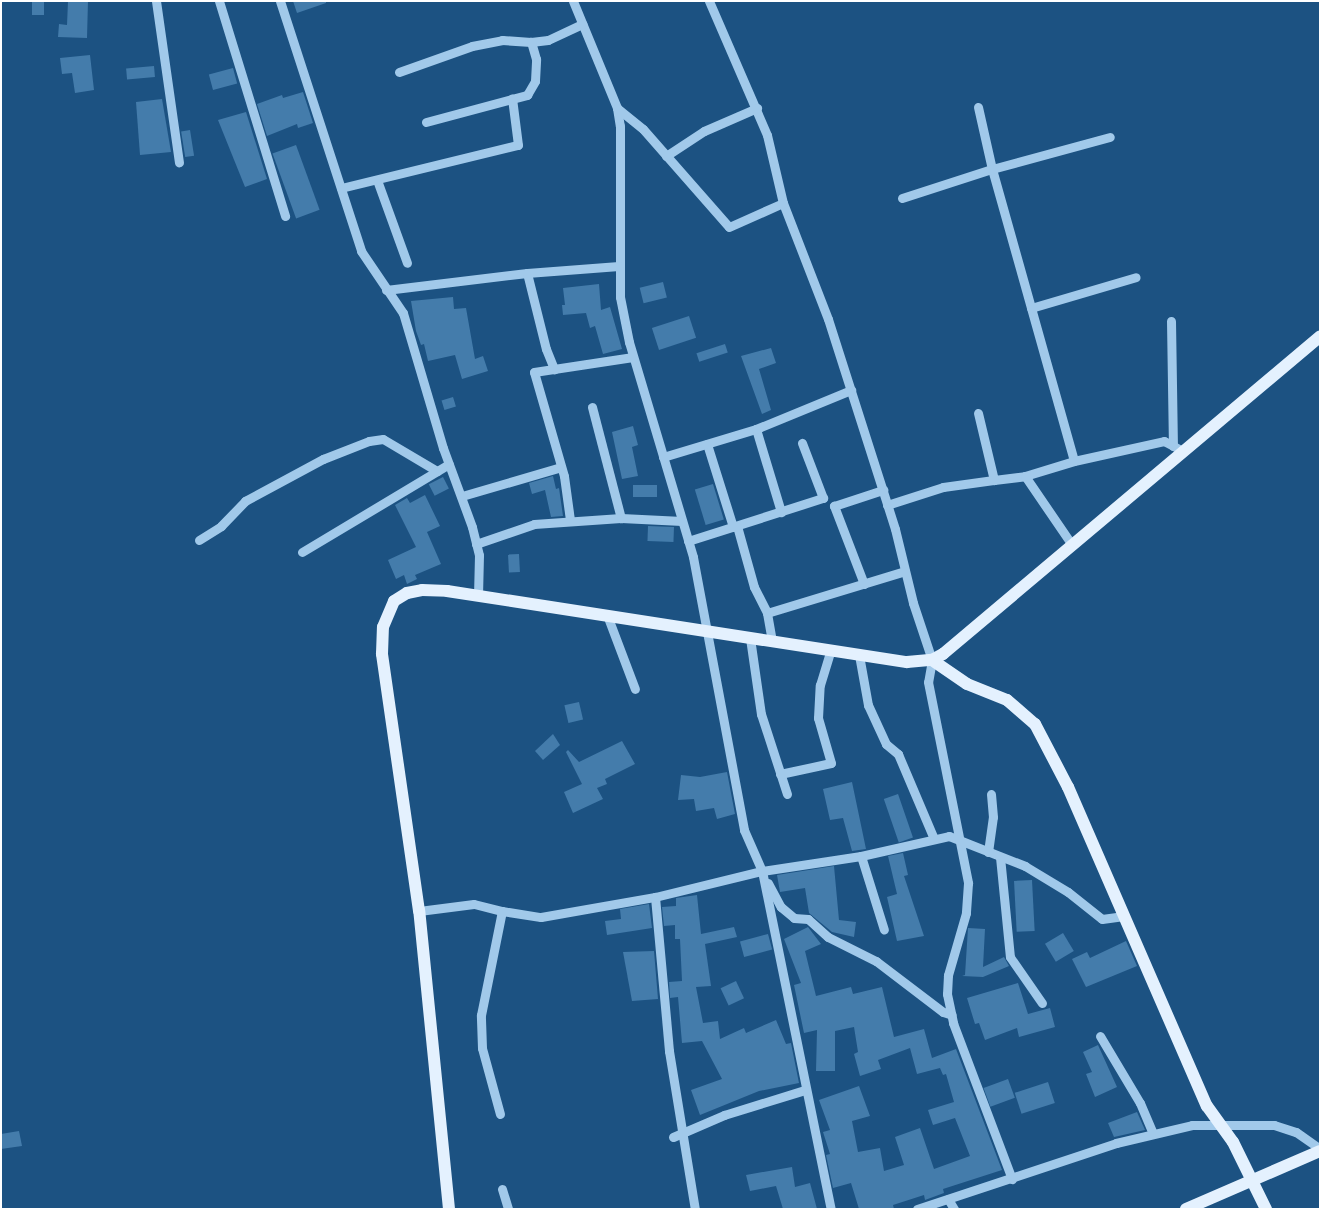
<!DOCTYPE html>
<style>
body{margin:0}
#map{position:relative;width:1321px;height:1210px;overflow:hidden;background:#1c5282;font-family:Figtree,sans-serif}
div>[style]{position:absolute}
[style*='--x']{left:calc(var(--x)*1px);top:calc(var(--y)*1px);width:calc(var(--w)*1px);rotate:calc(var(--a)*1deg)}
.building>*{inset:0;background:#447cab;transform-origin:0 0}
.minor>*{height:9px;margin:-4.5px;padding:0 4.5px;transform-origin:4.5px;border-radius:4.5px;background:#a1c9ea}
.major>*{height:12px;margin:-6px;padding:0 6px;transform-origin:6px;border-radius:6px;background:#e4f1fe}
span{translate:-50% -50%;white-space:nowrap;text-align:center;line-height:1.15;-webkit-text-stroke:5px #1c5282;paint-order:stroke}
.frame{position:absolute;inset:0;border:2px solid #fff;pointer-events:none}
</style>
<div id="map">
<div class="building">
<i style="left:32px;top:1px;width:12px;height:14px"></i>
<i style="clip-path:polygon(68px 1px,88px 1px,87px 38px,58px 37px,59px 24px,67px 25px)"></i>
<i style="clip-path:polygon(293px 1px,326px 1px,326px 3px,297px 13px)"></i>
<i style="clip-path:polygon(90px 55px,94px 90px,75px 93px,72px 73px,62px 74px,60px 58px)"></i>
<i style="left:154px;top:66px;width:11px;height:28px;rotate:85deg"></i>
<i style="left:233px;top:68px;width:16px;height:25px;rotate:75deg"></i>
<i style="clip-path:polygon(303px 92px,313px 123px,298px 128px,297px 124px,267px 136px,257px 104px,282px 95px,283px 98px)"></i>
<i style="clip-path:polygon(162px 99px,171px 152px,140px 155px,136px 102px)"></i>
<i style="clip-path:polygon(246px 112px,267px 179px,245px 187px,218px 120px)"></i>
<i style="left:190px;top:130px;width:26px;height:9px;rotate:81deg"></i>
<i style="left:296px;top:145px;width:69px;height:25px;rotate:70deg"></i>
<i style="left:663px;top:282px;width:16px;height:24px;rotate:76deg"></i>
<i style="clip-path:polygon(599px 284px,601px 310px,610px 307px,622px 349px,603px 354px,595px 326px,590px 328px,586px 313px,563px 315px,562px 305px,565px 305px,563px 288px)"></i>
<i style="clip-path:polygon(453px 297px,454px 309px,466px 308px,475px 359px,483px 356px,488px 371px,462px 379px,455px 355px,428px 361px,424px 344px,421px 345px,416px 331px,411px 301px)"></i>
<i style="left:689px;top:316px;width:23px;height:39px;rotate:72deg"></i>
<i style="left:725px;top:344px;width:9px;height:30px;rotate:72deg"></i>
<i style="clip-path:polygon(771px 348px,776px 363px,759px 369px,771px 410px,762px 414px,741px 356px)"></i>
<i style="left:453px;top:397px;width:10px;height:12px;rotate:73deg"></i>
<i style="clip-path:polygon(633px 426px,638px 445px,632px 447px,638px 476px,622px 479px,612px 432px)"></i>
<i style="clip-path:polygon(553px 476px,556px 489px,559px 488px,563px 516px,551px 517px,545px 490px,532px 494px,529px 483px)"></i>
<i style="left:443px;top:477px;width:13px;height:16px;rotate:63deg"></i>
<i style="left:713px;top:484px;width:37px;height:19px;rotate:73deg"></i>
<i style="left:657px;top:485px;width:12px;height:24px;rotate:90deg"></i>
<i style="clip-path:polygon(425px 495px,440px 526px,427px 532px,441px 564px,415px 575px,417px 579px,407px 584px,404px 575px,396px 579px,388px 560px,416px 547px,395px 505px,407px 498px,410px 503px)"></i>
<i style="left:648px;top:526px;width:26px;height:15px;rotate:2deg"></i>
<i style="left:519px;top:554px;width:18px;height:11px;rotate:87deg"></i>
<i style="left:579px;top:702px;width:18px;height:15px;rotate:77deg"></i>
<i style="clip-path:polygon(553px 734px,560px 745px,543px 760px,535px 751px)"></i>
<i style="clip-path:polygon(622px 741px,635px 764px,605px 779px,607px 784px,597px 788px,603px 799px,573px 813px,564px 792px,582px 784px,566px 752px,568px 750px,579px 762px)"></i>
<i style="clip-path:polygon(727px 772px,735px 814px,717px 819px,714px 808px,696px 811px,694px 799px,678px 800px,681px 775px,700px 777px)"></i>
<i style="clip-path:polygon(852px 782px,866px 849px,852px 851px,843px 818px,830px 820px,823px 789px)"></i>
<i style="left:898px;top:794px;width:46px;height:15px;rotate:71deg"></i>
<i style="clip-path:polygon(903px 853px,908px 875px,904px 876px,924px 936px,897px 941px,887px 897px,897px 894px,888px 856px)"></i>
<i style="clip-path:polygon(834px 866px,839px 920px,856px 922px,854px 937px,832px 932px,809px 913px,805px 888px,780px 892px,777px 875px)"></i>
<i style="left:1032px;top:880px;width:51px;height:18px;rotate:87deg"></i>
<i style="clip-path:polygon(697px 895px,701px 934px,734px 927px,737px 937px,705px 944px,711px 986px,696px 987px,703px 1023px,718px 1021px,720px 1039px,744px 1028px,746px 1033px,776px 1020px,786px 1044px,791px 1043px,799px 1083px,759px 1091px,700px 1115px,691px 1090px,722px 1079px,702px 1041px,682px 1043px,678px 997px,670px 998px,669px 982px,682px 981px,680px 939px,675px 939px,675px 925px,664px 926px,662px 907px,676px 906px,676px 898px)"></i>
<i style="clip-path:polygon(649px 904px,652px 928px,607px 935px,605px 921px,621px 919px,620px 909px)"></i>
<i style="clip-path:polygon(808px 927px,821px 944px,805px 951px,816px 996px,851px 987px,853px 994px,882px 987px,894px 1037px,924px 1029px,932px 1058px,956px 1049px,1002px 1170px,943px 1189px,944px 1193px,925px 1200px,924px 1195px,893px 1205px,894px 1209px,859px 1209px,851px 1183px,833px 1188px,826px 1155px,830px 1154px,823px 1132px,830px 1130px,819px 1100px,859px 1086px,870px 1116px,852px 1121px,858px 1152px,880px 1148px,884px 1171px,904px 1165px,895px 1137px,920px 1128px,934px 1169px,970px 1156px,955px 1118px,933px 1125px,928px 1110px,954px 1102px,946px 1074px,943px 1075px,940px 1068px,917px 1074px,910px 1048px,878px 1060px,881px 1069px,860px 1076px,854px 1054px,858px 1052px,854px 1027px,835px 1031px,835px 1071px,816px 1071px,817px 1030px,804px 1033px,794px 985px,801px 983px,784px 939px)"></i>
<i style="clip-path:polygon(968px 928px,985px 929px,983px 967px,1004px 957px,1009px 966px,983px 977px,962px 976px,965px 975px)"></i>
<i style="left:1063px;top:933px;width:21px;height:21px;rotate:59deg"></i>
<i style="left:768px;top:934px;width:16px;height:29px;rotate:75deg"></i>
<i style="clip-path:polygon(1126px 941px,1137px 966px,1086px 987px,1072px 959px,1087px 952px,1090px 958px)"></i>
<i style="clip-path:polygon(654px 951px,658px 999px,632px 1001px,623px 952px)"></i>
<i style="left:736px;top:981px;width:19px;height:17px;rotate:65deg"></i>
<i style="clip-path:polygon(1018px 983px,1028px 1014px,1050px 1008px,1055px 1027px,1019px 1037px,1017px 1028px,985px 1040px,979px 1023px,975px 1024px,967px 998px)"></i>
<i style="clip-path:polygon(1098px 1045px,1117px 1087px,1095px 1097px,1086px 1074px,1092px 1072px,1083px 1052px)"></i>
<i style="left:1008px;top:1079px;width:20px;height:26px;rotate:70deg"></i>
<i style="left:1048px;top:1082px;width:22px;height:35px;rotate:72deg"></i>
<i style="clip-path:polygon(1137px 1112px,1145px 1130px,1114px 1137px,1108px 1123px)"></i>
<i style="clip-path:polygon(19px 1131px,22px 1146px,1px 1149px,1px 1134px)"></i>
<i style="clip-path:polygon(792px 1167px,795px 1187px,810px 1183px,817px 1209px,783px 1209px,776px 1186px,750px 1191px,746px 1175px)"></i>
</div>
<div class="minor">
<i style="--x:156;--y:1;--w:163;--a:81.9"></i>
<i style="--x:219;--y:1;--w:225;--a:72.9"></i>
<i style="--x:280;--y:1;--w:263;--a:72"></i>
<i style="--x:361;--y:251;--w:75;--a:55.9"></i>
<i style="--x:403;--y:313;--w:141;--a:73.5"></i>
<i style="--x:443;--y:448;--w:84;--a:69.8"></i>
<i style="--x:472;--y:527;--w:29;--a:76"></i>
<i style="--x:479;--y:555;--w:40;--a:91.4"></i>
<i style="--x:573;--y:1;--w:116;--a:67.6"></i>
<i style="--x:617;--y:108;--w:18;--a:81"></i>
<i style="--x:620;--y:126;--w:171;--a:90"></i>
<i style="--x:620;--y:297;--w:46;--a:78.7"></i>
<i style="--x:629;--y:342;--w:224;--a:73.4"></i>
<i style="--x:693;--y:557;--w:278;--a:79.4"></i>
<i style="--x:744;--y:830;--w:45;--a:66.3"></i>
<i style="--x:762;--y:871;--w:345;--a:78.5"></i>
<i style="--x:709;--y:1;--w:146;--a:66.6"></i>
<i style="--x:767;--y:135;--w:70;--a:76.8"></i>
<i style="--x:783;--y:203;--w:124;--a:68.8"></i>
<i style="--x:828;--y:319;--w:220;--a:72.3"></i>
<i style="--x:895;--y:529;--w:76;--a:76.3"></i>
<i style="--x:913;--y:603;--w:60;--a:71.6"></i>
<i style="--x:932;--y:660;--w:22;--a:100"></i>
<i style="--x:928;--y:682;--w:205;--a:78.7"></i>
<i style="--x:968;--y:883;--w:30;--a:94"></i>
<i style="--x:966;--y:913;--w:65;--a:106.2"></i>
<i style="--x:948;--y:975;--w:19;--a:93"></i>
<i style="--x:947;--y:994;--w:30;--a:78"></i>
<i style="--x:953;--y:1023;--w:167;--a:69.3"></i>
<i style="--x:399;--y:72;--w:77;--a:-19.6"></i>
<i style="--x:472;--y:46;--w:31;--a:-11"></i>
<i style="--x:502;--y:40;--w:29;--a:4"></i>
<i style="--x:531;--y:42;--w:17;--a:-7"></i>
<i style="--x:548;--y:40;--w:38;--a:-25"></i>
<i style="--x:978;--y:107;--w:64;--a:77.3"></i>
<i style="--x:992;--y:169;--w:303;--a:74.3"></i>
<i style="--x:617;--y:108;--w:33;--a:39"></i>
<i style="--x:643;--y:129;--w:130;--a:48.7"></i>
<i style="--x:729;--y:227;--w:59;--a:-24"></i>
<i style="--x:426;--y:122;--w:105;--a:-15"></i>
<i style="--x:527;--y:95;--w:16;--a:-60"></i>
<i style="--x:535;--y:81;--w:22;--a:-87"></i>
<i style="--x:536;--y:59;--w:18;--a:-106"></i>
<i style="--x:666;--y:156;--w:45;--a:-33.3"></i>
<i style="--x:704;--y:131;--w:58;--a:-23.5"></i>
<i style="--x:377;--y:180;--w:88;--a:70.1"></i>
<i style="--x:341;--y:188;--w:182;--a:-13.7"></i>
<i style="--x:518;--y:145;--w:47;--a:-97.3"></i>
<i style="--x:902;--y:198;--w:95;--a:-17.9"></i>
<i style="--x:992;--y:169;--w:122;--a:-15.2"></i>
<i style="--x:527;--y:273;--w:78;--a:76"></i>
<i style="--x:546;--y:349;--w:22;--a:68"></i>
<i style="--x:386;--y:290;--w:142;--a:-6.9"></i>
<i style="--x:527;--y:273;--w:92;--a:-4.4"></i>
<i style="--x:1031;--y:308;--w:109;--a:-16.4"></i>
<i style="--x:1171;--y:321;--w:125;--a:89.1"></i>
<i style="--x:592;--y:407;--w:115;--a:75.4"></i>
<i style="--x:978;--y:413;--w:69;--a:76.6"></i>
<i style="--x:994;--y:480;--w:31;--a:-7"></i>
<i style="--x:1025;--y:476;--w:83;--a:55.7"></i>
<i style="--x:756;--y:429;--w:87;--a:73.2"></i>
<i style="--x:707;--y:444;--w:87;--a:72.6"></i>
<i style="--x:663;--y:457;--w:97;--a:-16.8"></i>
<i style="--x:756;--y:429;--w:103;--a:-22.3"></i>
<i style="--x:1025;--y:476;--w:51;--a:-17"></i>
<i style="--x:1074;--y:461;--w:92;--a:-12.5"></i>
<i style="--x:1164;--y:441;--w:21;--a:28"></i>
<i style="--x:462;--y:496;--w:103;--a:-16.3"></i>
<i style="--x:887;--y:505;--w:59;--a:-17.8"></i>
<i style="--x:943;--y:487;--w:51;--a:-7.8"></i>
<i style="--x:570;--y:520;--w:44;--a:-97.8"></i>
<i style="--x:564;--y:476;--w:108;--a:-106.1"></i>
<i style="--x:534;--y:372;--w:100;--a:-8.6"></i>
<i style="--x:737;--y:526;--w:63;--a:74.4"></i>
<i style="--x:754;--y:587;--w:29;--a:63"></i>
<i style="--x:767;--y:613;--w:28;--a:80"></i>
<i style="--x:199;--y:540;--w:26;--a:-32"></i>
<i style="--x:221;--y:526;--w:35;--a:-46"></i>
<i style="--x:245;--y:501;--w:89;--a:-28.3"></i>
<i style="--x:323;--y:459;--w:49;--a:-21.4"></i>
<i style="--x:369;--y:441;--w:14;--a:-8"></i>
<i style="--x:383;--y:439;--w:63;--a:30.7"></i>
<i style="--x:688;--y:541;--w:142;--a:-17.7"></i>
<i style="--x:823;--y:498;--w:59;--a:-110.9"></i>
<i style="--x:476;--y:544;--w:61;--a:-19"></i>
<i style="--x:534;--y:524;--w:87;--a:-3.9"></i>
<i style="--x:621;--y:518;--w:61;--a:2.8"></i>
<i style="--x:302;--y:552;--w:171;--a:-30.9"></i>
<i style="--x:864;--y:584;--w:84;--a:-111"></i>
<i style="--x:834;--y:506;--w:52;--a:-18.1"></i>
<i style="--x:767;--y:613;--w:144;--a:-16.9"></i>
<i style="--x:607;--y:615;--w:79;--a:69.3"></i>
<i style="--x:750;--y:638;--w:77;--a:81.8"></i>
<i style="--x:761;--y:714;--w:84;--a:72"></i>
<i style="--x:859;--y:655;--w:51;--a:79.8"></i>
<i style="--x:868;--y:705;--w:43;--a:65.2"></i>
<i style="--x:886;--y:744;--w:16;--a:40"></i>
<i style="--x:898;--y:754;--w:92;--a:67"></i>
<i style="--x:780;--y:774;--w:52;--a:-12.2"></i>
<i style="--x:831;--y:763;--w:47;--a:-106.1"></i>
<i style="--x:818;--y:718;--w:33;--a:-87"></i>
<i style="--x:820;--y:685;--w:37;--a:-73"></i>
<i style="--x:988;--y:852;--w:35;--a:-82"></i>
<i style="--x:993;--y:817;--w:23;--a:-95"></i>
<i style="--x:861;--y:856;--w:77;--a:72.7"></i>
<i style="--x:1000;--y:857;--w:100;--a:84.3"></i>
<i style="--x:1010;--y:957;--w:56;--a:55.2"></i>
<i style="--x:768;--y:883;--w:27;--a:62"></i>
<i style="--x:781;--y:907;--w:17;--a:40"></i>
<i style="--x:794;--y:918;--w:14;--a:4"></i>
<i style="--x:808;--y:919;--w:27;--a:42"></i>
<i style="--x:828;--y:937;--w:54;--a:26.6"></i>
<i style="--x:876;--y:961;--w:84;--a:37.3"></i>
<i style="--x:943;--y:1012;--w:9;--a:18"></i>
<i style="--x:655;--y:897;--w:155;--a:84.8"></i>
<i style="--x:669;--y:1051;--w:160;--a:80.7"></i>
<i style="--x:419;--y:911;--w:55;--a:-7.3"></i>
<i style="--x:474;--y:904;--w:29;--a:14"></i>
<i style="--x:1100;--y:1036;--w:78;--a:59.2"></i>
<i style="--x:1140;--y:1103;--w:33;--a:67"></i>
<i style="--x:500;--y:1114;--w:68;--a:-105.3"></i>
<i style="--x:482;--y:1048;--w:33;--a:-92"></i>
<i style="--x:481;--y:1015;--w:106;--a:-78.6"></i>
<i style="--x:502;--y:911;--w:39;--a:9"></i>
<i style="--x:541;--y:917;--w:116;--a:-10"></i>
<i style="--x:655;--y:897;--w:110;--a:-13.7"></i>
<i style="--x:762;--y:871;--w:100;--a:-8.6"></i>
<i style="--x:861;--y:856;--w:90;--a:-12.8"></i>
<i style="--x:949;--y:836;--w:82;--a:21.5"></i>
<i style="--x:1025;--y:866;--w:50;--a:31.2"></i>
<i style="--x:1068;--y:892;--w:43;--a:38.5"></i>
<i style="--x:1102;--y:919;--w:22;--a:-8"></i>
<i style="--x:673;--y:1137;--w:56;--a:-23.3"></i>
<i style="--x:724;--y:1115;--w:85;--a:-17.2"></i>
<i style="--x:502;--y:1189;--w:21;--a:73"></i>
<i style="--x:948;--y:1199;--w:12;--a:59"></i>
<i style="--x:917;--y:1209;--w:210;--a:-18.3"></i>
<i style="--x:1116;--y:1143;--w:78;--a:-13.3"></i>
<i style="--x:1192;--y:1125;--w:82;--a:0"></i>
<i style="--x:1274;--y:1125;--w:23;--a:18"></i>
<i style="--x:1296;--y:1132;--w:29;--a:35"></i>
</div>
<div class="major">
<i style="--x:932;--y:660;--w:42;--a:34.4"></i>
<i style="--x:967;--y:684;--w:43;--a:21.8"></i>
<i style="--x:1007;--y:700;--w:37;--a:41"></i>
<i style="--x:1035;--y:724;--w:71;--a:62.4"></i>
<i style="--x:1068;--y:787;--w:348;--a:66.5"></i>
<i style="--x:1207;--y:1106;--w:44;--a:54.2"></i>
<i style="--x:1233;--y:1142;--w:75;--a:63.8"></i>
<i style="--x:449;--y:1209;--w:300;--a:-95.7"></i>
<i style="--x:419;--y:911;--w:260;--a:-98.2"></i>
<i style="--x:382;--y:654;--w:27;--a:-88"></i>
<i style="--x:383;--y:627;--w:28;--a:-67"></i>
<i style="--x:394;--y:601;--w:15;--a:-32"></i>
<i style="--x:407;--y:593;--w:15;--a:-11"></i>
<i style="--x:422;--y:590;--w:25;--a:2"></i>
<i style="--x:447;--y:591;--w:465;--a:8.8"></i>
<i style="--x:907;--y:662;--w:25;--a:-5"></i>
<i style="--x:932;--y:660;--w:13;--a:-29"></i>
<i style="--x:943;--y:654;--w:493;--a:-40.1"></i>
<i style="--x:1186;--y:1209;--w:146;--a:-23.4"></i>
</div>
<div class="frame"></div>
</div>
